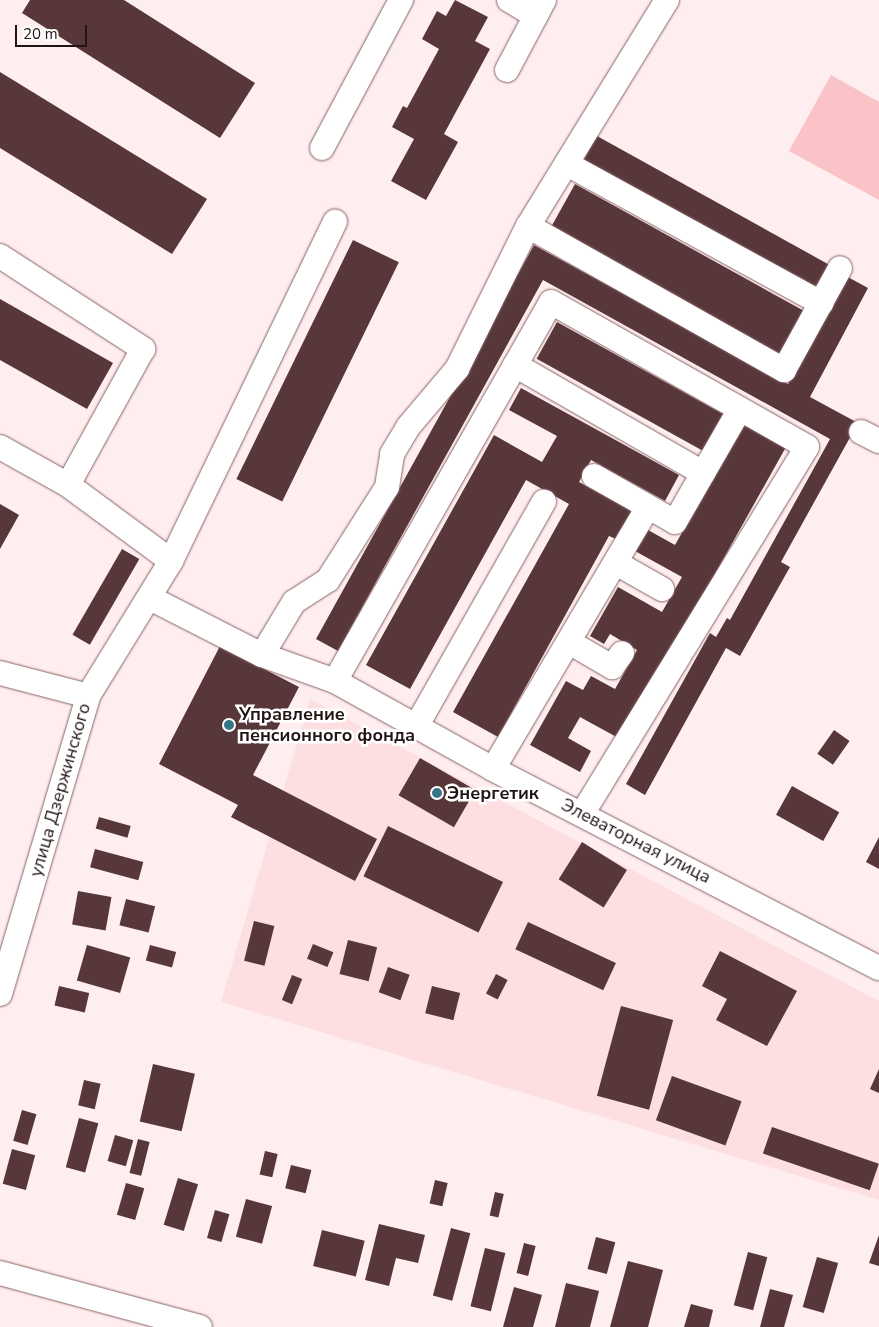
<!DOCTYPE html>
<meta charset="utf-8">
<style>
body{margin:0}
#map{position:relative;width:879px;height:1327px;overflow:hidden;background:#ffeeef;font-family:"Nunito Sans",sans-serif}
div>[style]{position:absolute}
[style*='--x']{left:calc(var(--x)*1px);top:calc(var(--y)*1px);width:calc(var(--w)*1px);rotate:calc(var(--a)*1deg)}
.built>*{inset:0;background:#fddfe1}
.green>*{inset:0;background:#f9c3c7}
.building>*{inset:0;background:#57373a;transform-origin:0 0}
.roads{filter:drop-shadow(0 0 1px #866366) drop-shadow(0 0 1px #866366)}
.minor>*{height:24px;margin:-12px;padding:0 12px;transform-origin:12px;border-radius:12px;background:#fff}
.dots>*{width:14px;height:14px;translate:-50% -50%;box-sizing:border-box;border:2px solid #fff;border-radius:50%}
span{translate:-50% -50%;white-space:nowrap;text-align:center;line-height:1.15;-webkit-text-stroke:5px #fff;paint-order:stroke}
.poi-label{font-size:18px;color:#221415;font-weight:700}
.left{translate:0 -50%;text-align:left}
.street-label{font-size:18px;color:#221415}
.scale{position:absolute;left:15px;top:25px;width:72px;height:22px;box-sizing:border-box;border:2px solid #221415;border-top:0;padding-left:6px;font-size:15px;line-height:18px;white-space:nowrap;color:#221415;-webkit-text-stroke:4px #fff;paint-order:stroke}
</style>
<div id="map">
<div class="built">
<i style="clip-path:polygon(310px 699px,879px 1001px,879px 1200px,221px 1002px)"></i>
</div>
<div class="green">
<i style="clip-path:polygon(831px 75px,879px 102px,879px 200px,789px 151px)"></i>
</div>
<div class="building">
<i style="clip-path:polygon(30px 0,124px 0,255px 83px,220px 138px,22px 13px)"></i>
<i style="clip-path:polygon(455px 0,488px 17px,475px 41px,490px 49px,444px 134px,458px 142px,426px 200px,391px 181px,414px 139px,392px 127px,403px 106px,407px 108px,439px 49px,422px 39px,437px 11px,446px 16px)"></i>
<i style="clip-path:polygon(0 72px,207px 199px,172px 254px,0 148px)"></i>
<i style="left:597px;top:136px;width:269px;height:27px;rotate:29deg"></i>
<i style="left:575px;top:184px;width:261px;height:51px;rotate:29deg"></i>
<i style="left:353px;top:240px;width:51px;height:266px;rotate:26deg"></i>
<i style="clip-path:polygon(534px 245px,788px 384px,846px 276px,868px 288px,810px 397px,858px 423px,781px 562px,790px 567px,740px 656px,726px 648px,645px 795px,626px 784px,710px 633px,716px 637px,727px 618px,730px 620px,830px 439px,543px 280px,338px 651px,316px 639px)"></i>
<i style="clip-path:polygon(0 299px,113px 363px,87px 409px,0 360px)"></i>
<i style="left:557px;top:322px;width:191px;height:42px;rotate:29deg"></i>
<i style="clip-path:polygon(521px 388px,679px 475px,665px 501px,591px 460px,579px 482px,632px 511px,616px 539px,609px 536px,498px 737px,453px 712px,569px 504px,526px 480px,410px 689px,366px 665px,494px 435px,542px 462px,557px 436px,509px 410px)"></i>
<i style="clip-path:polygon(744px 423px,786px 447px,622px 740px,580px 717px,568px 738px,591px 751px,580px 772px,530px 745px,566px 681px,583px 690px,591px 676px,615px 689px,637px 650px,610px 634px,604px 644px,590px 636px,618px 587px,662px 612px,682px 577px,635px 551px,648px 530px,675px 545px)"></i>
<i style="clip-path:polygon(0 504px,19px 515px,0 549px)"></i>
<i style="left:122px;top:549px;width:20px;height:99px;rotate:30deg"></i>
<i style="clip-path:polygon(220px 646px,299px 687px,253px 775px,377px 839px,355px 881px,231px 817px,238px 805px,159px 764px)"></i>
<i style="left:834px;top:730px;width:19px;height:29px;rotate:35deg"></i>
<i style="left:420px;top:758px;width:64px;height:43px;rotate:30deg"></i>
<i style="left:792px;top:786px;width:54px;height:33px;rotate:29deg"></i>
<i style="left:99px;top:817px;width:33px;height:12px;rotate:16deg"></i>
<i style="left:388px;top:826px;width:128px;height:56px;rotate:26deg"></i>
<i style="clip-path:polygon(879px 837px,879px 869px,866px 862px)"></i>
<i style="left:582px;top:842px;width:53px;height:44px;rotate:32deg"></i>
<i style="left:95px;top:849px;width:50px;height:19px;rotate:15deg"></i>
<i style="left:78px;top:891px;width:34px;height:34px;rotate:10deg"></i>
<i style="left:126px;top:899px;width:30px;height:27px;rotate:14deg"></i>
<i style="left:254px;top:921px;width:21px;height:41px;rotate:14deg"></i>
<i style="left:528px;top:922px;width:97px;height:30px;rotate:25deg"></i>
<i style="left:348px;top:940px;width:30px;height:35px;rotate:14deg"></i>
<i style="left:313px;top:944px;width:22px;height:16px;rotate:22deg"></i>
<i style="left:87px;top:945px;width:45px;height:37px;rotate:16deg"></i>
<i style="left:150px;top:945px;width:27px;height:16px;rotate:15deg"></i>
<i style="clip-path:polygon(720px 951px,797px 991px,767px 1046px,716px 1020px,727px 999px,702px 986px)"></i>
<i style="left:388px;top:967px;width:23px;height:27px;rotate:20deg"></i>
<i style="left:496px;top:974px;width:13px;height:22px;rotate:27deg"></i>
<i style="left:292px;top:975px;width:11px;height:27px;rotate:22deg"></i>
<i style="left:59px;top:986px;width:31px;height:20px;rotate:13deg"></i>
<i style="left:432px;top:986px;width:29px;height:28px;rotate:14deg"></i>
<i style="left:621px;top:1006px;width:54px;height:93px;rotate:15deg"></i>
<i style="left:153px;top:1064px;width:43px;height:59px;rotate:13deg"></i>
<i style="clip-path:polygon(879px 1069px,879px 1093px,870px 1089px)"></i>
<i style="left:672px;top:1076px;width:74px;height:47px;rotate:20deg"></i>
<i style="left:84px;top:1080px;width:17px;height:26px;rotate:13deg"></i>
<i style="left:22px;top:1110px;width:15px;height:32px;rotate:16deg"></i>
<i style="left:79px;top:1118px;width:20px;height:51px;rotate:15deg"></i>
<i style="left:772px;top:1127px;width:113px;height:28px;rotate:19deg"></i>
<i style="left:115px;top:1135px;width:19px;height:27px;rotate:16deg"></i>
<i style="left:138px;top:1139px;width:12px;height:35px;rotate:14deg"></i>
<i style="left:12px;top:1149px;width:24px;height:36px;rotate:15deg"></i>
<i style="left:265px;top:1151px;width:13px;height:24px;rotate:13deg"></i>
<i style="left:291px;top:1165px;width:21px;height:24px;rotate:14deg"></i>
<i style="left:178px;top:1178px;width:21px;height:49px;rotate:17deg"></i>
<i style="left:435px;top:1180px;width:13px;height:24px;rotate:13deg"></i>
<i style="left:126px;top:1183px;width:19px;height:33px;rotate:16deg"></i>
<i style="left:495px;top:1192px;width:9px;height:24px;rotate:13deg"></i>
<i style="left:246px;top:1199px;width:27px;height:39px;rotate:15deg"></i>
<i style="left:215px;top:1210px;width:15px;height:29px;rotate:16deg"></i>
<i style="clip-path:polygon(379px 1224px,425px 1235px,418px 1263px,396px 1258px,389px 1286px,365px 1280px)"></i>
<i style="left:451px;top:1228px;width:20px;height:70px;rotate:15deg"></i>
<i style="left:322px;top:1230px;width:44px;height:37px;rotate:14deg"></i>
<i style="clip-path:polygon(879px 1235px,879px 1266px,869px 1263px)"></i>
<i style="left:596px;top:1237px;width:20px;height:33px;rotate:15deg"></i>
<i style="left:524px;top:1243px;width:12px;height:31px;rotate:14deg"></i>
<i style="left:485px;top:1248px;width:21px;height:60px;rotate:14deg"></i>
<i style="left:748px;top:1252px;width:20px;height:55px;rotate:15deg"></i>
<i style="left:817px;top:1257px;width:22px;height:52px;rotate:16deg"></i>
<i style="clip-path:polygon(628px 1261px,663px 1270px,648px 1327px,610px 1327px)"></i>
<i style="clip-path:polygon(566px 1283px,599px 1291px,590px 1327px,555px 1327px)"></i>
<i style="clip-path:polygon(514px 1287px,542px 1295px,533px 1327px,503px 1327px)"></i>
<i style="clip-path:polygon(770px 1289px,793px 1295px,784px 1327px,760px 1327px)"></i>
<i style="clip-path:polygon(691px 1304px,713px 1310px,709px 1327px,684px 1327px)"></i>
</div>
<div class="roads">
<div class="minor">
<i style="--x:509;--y:0;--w:31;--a:31"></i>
<i style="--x:667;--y:0;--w:265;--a:121.6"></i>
<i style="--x:528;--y:226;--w:294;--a:29.4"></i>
<i style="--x:784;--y:370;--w:116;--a:-61.2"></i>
<i style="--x:507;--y:70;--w:79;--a:-62.1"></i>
<i style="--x:322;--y:148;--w:168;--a:-61.9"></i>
<i style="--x:567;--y:164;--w:290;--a:28.7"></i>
<i style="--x:0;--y:256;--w:171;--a:33"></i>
<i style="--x:143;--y:349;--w:155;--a:118.9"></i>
<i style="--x:68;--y:485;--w:128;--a:36.4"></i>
<i style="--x:515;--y:365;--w:217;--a:29.9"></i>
<i style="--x:861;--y:432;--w:20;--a:27"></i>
<i style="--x:0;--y:447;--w:78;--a:29.2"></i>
<i style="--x:594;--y:476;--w:93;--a:29.6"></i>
<i style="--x:675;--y:522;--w:130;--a:-60.1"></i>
<i style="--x:616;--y:563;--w:53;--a:29.5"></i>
<i style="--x:150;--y:598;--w:126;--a:27"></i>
<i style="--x:262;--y:655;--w:77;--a:19.6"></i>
<i style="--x:335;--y:681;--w:181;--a:29.1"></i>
<i style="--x:493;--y:769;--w:434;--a:27.3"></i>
<i style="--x:569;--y:642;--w:50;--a:30.2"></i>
<i style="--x:612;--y:667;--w:17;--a:-54"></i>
<i style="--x:262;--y:655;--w:62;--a:-58.9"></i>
<i style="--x:294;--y:602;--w:40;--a:-32.9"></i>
<i style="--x:328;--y:580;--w:110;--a:-57.6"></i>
<i style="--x:387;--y:487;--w:33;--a:-81"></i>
<i style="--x:392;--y:454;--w:31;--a:-59"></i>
<i style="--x:408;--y:427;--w:76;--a:-49.8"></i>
<i style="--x:457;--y:369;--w:160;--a:-63.6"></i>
<i style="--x:0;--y:673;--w:91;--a:14.6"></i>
<i style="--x:335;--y:681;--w:436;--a:-60.3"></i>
<i style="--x:551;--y:302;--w:294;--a:29.5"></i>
<i style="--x:807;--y:447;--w:429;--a:121.5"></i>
<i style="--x:417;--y:725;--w:257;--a:-60.4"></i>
<i style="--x:493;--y:769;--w:304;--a:-59.4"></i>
<i style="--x:0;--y:994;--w:311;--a:-73.5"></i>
<i style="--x:88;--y:696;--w:158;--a:-58.4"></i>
<i style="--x:171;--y:561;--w:377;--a:-64.2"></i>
<i style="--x:0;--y:1273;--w:207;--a:15.1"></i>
</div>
</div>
<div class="dots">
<i style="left:229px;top:725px;background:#347588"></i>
<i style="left:437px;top:793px;background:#347588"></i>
</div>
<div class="poi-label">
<span class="left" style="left:239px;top:725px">Управление<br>пенсионного фонда</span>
<span class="left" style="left:447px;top:793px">Энергетик</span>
</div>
<div class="street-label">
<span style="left:60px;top:790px;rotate:-74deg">улица Дзержинского</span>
<span style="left:636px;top:841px;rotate:27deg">Элеваторная улица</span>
</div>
<div class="scale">20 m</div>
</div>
